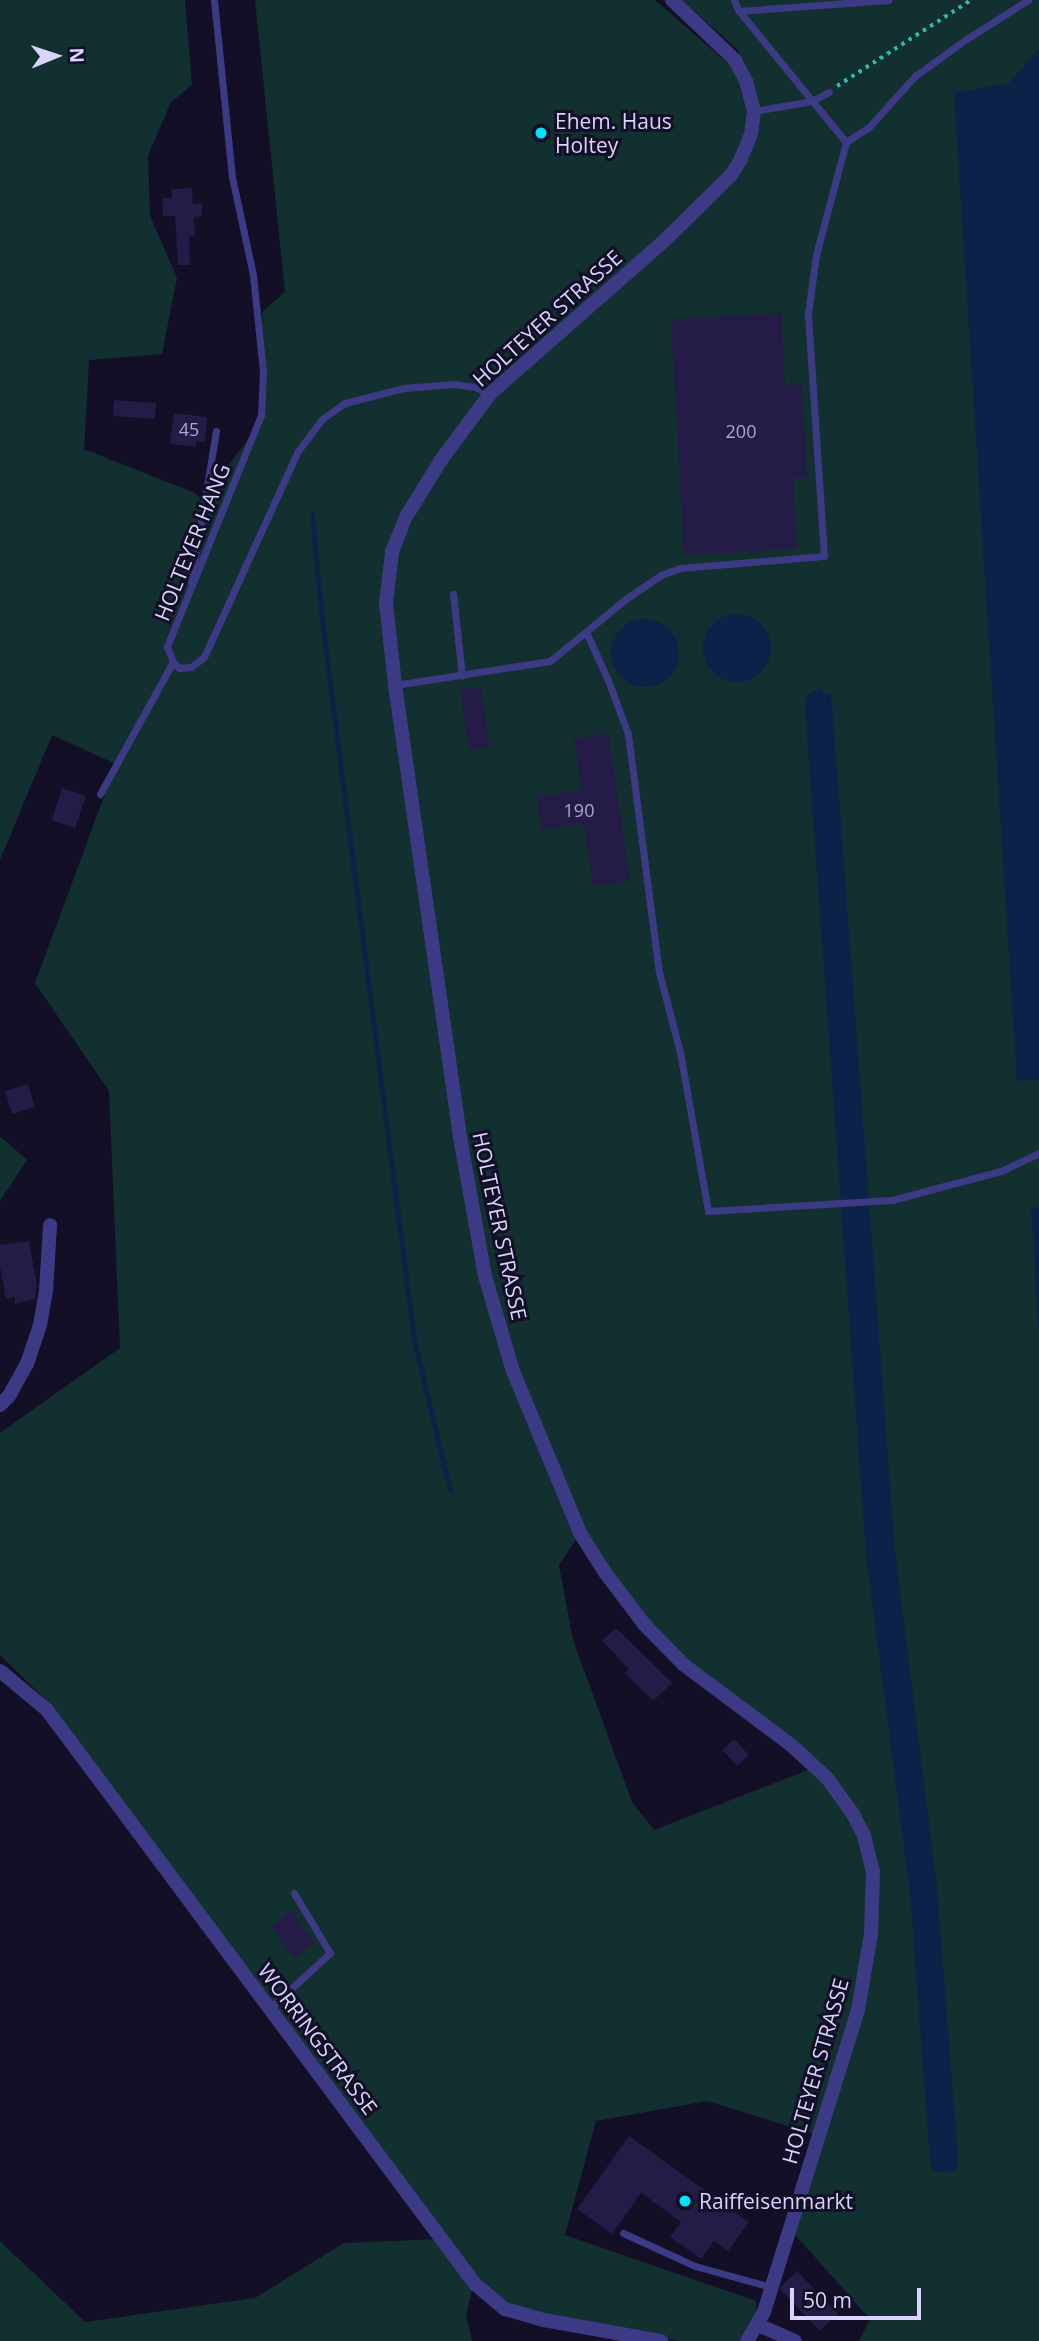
<!DOCTYPE html>
<style>
body{margin:0}
#map{position:relative;width:1039px;height:2341px;overflow:hidden;background:#130f26;font-family:"Open Sans",sans-serif}
div>[style]{position:absolute}
[style*='--x']{left:calc(var(--x)*1px);top:calc(var(--y)*1px);width:calc(var(--w)*1px);rotate:calc(var(--a)*1deg)}
.green>*{inset:0;background:#12302f}
.water>*{inset:0;background:#0c2248}
.round{border-radius:50%}
.stream>*{height:5px;margin:-2.5px;padding:0 2.5px;transform-origin:2.5px;border-radius:2.5px;background:#0c2248}
.building>*{inset:0;background:#241b47;transform-origin:0 0}
.path>*{height:3.5px;margin-top:-1.75px;transform-origin:0;background:repeating-linear-gradient(90deg,#2fb8b0 0 3.5px,transparent 0 8.5px)}
.lane>*{height:7px;margin:-3.5px;padding:0 3.5px;transform-origin:3.5px;border-radius:3.5px;background:#3d3a85}
.street>*{height:14px;margin:-7px;padding:0 7px;transform-origin:7px;border-radius:7px;background:#3d3a85}
.dots>*{width:19px;height:19px;translate:-50% -50%;box-sizing:border-box;border:4px solid #130f26;border-radius:50%}
span{translate:-50% -50%;white-space:nowrap;text-align:center;line-height:1.15;-webkit-text-stroke:6px #130f26;paint-order:stroke}
.number-label{font-size:18px;color:#aca6d1}
.number-label span{-webkit-text-stroke-width:0}
.poi-label{font-size:21px;color:#d9d4ff}
.left{translate:0 -50%;text-align:left}
.street-label{font-size:21px;color:#d9d4ff}
.north{position:absolute;left:21px;top:21px;width:70px;height:70px;-webkit-text-stroke:5px #130f26;paint-order:stroke;rotate:88deg;font-size:19px;font-weight:700;line-height:28px;text-align:center;color:#d9d4ff}
.north::after{content:'';display:block;margin:auto;width:24px;height:32px;background:#d9d4ff;clip-path:polygon(50% 0,100% 100%,50% 72%,0 100%)}
.scale{position:absolute;left:790px;top:2288px;width:131px;height:32px;box-sizing:border-box;border:4px solid #d9d4ff;border-top:0;padding-left:9px;font-size:21px;line-height:24px;white-space:nowrap;color:#d9d4ff;-webkit-text-stroke:5px #130f26;paint-order:stroke}
</style>
<div id="map">
<div class="green">
<i style="clip-path:polygon(0 0,185px 0,192px 85px,171px 102px,148px 156px,150px 216px,177px 278px,162px 354px,89px 360px,84px 449px,205px 497px,264px 418px,262px 312px,285px 292px,255px 0,655px 0,732px 67px,745px 95px,749px 111px,745px 131px,736px 157px,716px 186px,491px 392px,476px 384px,430px 384px,374px 393px,345px 401px,321px 417px,297px 451px,322px 419px,345px 404px,404px 389px,454px 385px,474px 389px,487px 397px,439px 456px,402px 516px,388px 550px,380px 601px,384px 643px,443px 1060px,480px 1277px,508px 1373px,578px 1536px,559px 1565px,573px 1640px,632px 1802px,654px 1830px,813px 1768px,838px 1795px,863px 1837px,871px 1872px,869px 1934px,856px 2008px,817px 2135px,707px 2101px,596px 2121px,565px 2235px,756px 2301px,757px 2324px,746px 2341px,681px 2341px,545px 2318px,506px 2307px,491px 2297px,476px 2282px,312px 2054px,45px 1699px,0 1655px,0 1433px,120px 1348px,109px 1091px,35px 983px,116px 764px,52px 735px,0 860px)"></i>
<i style="clip-path:polygon(682px 0,1039px 0,1039px 2341px,859px 2341px,870px 2319px,791px 2230px,860px 2010px,874px 1870px,842px 1793px,686px 1664px,647px 1622px,583px 1532px,515px 1359px,492px 1279px,479px 1218px,402px 698px,392px 605px,397px 554px,427px 490px,493px 396px,746px 164px,758px 135px,760px 114px,749px 71px,737px 49px)"></i>
<i style="clip-path:polygon(0 1136px,27px 1160px,0 1201px)"></i>
<i style="clip-path:polygon(438px 2239px,473px 2286px,466px 2315px,472px 2341px,0 2341px,0 2241px,85px 2322px,255px 2298px,344px 2243px)"></i>
</div>
<div class="water">
<i style="clip-path:polygon(1039px 49px,1039px 1080px,1017px 1081px,954px 93px,1009px 83px)"></i>
<i class="round" style="left:703px;top:614px;width:68px;height:68px"></i>
<i class="round" style="left:611px;top:619px;width:68px;height:68px"></i>
<i style="clip-path:polygon(822px 688px,823px 694px,830px 693px,832px 704px,895px 1552px,937px 1888px,958px 2158px,956px 2171px,933px 2172px,930px 2160px,910px 1893px,866px 1555px,805px 705px,807px 695px)"></i>
<i style="clip-path:polygon(1039px 1206px,1039px 1331px,1031px 1210px)"></i>
</div>
<div class="stream">
<i style="--x:312;--y:514;--w:107;--a:84.7"></i>
<i style="--x:322;--y:621;--w:725;--a:82.71"></i>
<i style="--x:414;--y:1340;--w:155;--a:76.6"></i>
</div>
<div class="building">
<i style="clip-path:polygon(192px 188px,193px 204px,202px 203px,202px 216px,194px 217px,195px 236px,189px 237px,190px 265px,178px 265px,175px 216px,163px 216px,162px 198px,172px 198px,171px 189px)"></i>
<i style="clip-path:polygon(781px 313px,785px 385px,802px 384px,807px 478px,793px 478px,797px 549px,684px 555px,671px 319px)"></i>
<i style="left:114px;top:400px;width:42px;height:16px;rotate:4deg"></i>
<i style="clip-path:polygon(174px 413px,207px 417px,205px 442px,196px 441px,196px 447px,170px 444px)"></i>
<i style="left:481px;top:687px;width:61px;height:21px;rotate:82deg"></i>
<i style="clip-path:polygon(608px 733px,630px 881px,593px 887px,584px 824px,541px 830px,537px 797px,581px 790px,574px 739px)"></i>
<i style="left:62px;top:788px;width:25px;height:34px;rotate:18deg"></i>
<i style="left:28px;top:1084px;width:24px;height:24px;rotate:73deg"></i>
<i style="clip-path:polygon(29px 1241px,37px 1284px,35px 1299px,15px 1304px,15px 1297px,6px 1299px,0 1266px,0 1245px)"></i>
<i style="clip-path:polygon(616px 1628px,672px 1683px,653px 1701px,625px 1673px,629px 1669px,602px 1641px)"></i>
<i style="left:734px;top:1739px;width:22px;height:16px;rotate:47deg"></i>
<i style="left:292px;top:1911px;width:39px;height:26px;rotate:54deg"></i>
<i style="clip-path:polygon(629px 2136px,749px 2222px,728px 2251px,714px 2241px,701px 2259px,670px 2237px,681px 2222px,641px 2193px,612px 2234px,577px 2209px)"></i>
<i style="left:797px;top:2271px;width:59px;height:25px;rotate:46deg"></i>
</div>
<div class="path">
<i style="--x:837;--y:86;--w:159;--a:-32.7"></i>
</div>
<div class="lane">
<i style="--x:214;--y:0;--w:178;--a:84.2"></i>
<i style="--x:232;--y:177;--w:100;--a:77.9"></i>
<i style="--x:253;--y:275;--w:97;--a:84.1"></i>
<i style="--x:263;--y:371;--w:44;--a:92.6"></i>
<i style="--x:261;--y:415;--w:250;--a:112.1"></i>
<i style="--x:167;--y:647;--w:16;--a:68"></i>
<i style="--x:173;--y:662;--w:8;--a:45"></i>
<i style="--x:179;--y:668;--w:12;--a:-5"></i>
<i style="--x:191;--y:667;--w:16;--a:-38"></i>
<i style="--x:204;--y:657;--w:226;--a:-65.5"></i>
<i style="--x:298;--y:451;--w:40;--a:-53"></i>
<i style="--x:322;--y:419;--w:28;--a:-35"></i>
<i style="--x:345;--y:403;--w:61;--a:-14.3"></i>
<i style="--x:404;--y:388;--w:50;--a:-4.6"></i>
<i style="--x:454;--y:384;--w:21;--a:8"></i>
<i style="--x:475;--y:387;--w:17;--a:25"></i>
<i style="--x:734;--y:0;--w:12;--a:66"></i>
<i style="--x:739;--y:11;--w:169;--a:50.8"></i>
<i style="--x:739;--y:11;--w:150;--a:-4.2"></i>
<i style="--x:754;--y:111;--w:59;--a:-9.8"></i>
<i style="--x:812;--y:101;--w:19;--a:-28"></i>
<i style="--x:191;--y:582;--w:153;--a:-80.6"></i>
<i style="--x:453;--y:594;--w:82;--a:83.7"></i>
<i style="--x:587;--y:634;--w:51;--a:65.5"></i>
<i style="--x:608;--y:680;--w:58;--a:69.7"></i>
<i style="--x:628;--y:734;--w:240;--a:82.6"></i>
<i style="--x:659;--y:972;--w:83;--a:75.3"></i>
<i style="--x:680;--y:1052;--w:161;--a:80"></i>
<i style="--x:708;--y:1211;--w:184;--a:-3.4"></i>
<i style="--x:892;--y:1200;--w:113;--a:-14.9"></i>
<i style="--x:1001;--y:1171;--w:42;--a:-25.3"></i>
<i style="--x:395;--y:685;--w:157;--a:-8.8"></i>
<i style="--x:550;--y:661;--w:99;--a:-39.3"></i>
<i style="--x:627;--y:598;--w:41;--a:-34.1"></i>
<i style="--x:661;--y:575;--w:20;--a:-20"></i>
<i style="--x:680;--y:568;--w:144;--a:-4.8"></i>
<i style="--x:824;--y:556;--w:244;--a:-93.8"></i>
<i style="--x:808;--y:313;--w:59;--a:-82.1"></i>
<i style="--x:816;--y:255;--w:117;--a:-75.1"></i>
<i style="--x:846;--y:142;--w:27;--a:-33"></i>
<i style="--x:869;--y:127;--w:69;--a:-48"></i>
<i style="--x:915;--y:76;--w:62;--a:-35.8"></i>
<i style="--x:965;--y:40;--w:75;--a:-32.4"></i>
<i style="--x:100;--y:794;--w:151;--a:-61.1"></i>
<i style="--x:269;--y:2009;--w:83;--a:-42.6"></i>
<i style="--x:330;--y:1953;--w:70;--a:-121"></i>
<i style="--x:623;--y:2233;--w:79;--a:24.6"></i>
<i style="--x:695;--y:2266;--w:79;--a:15.4"></i>
</div>
<div class="street">
<i style="--x:672;--y:0;--w:87;--a:43.6"></i>
<i style="--x:735;--y:60;--w:24;--a:62"></i>
<i style="--x:746;--y:81;--w:31;--a:75"></i>
<i style="--x:754;--y:111;--w:23;--a:97"></i>
<i style="--x:751;--y:134;--w:27;--a:112"></i>
<i style="--x:741;--y:159;--w:19;--a:122"></i>
<i style="--x:731;--y:175;--w:94;--a:135.4"></i>
<i style="--x:664;--y:241;--w:232;--a:138.7"></i>
<i style="--x:490;--y:394;--w:82;--a:126.6"></i>
<i style="--x:441;--y:460;--w:67;--a:121.6"></i>
<i style="--x:406;--y:517;--w:38;--a:112"></i>
<i style="--x:392;--y:552;--w:51;--a:96.7"></i>
<i style="--x:386;--y:603;--w:82;--a:83.7"></i>
<i style="--x:395;--y:685;--w:463;--a:81.8"></i>
<i style="--x:461;--y:1143;--w:135;--a:79.8"></i>
<i style="--x:485;--y:1276;--w:99;--a:73.6"></i>
<i style="--x:513;--y:1371;--w:175;--a:67.5"></i>
<i style="--x:580;--y:1533;--w:45;--a:57.7"></i>
<i style="--x:604;--y:1571;--w:66;--a:53"></i>
<i style="--x:644;--y:1624;--w:57;--a:45.7"></i>
<i style="--x:684;--y:1665;--w:134;--a:36.8"></i>
<i style="--x:791;--y:1745;--w:49;--a:42.5"></i>
<i style="--x:827;--y:1778;--w:44;--a:54.2"></i>
<i style="--x:853;--y:1814;--w:25;--a:63"></i>
<i style="--x:864;--y:1836;--w:36;--a:76"></i>
<i style="--x:873;--y:1871;--w:63;--a:91.8"></i>
<i style="--x:871;--y:1934;--w:77;--a:99.7"></i>
<i style="--x:858;--y:2010;--w:316;--a:107.3"></i>
<i style="--x:764;--y:2312;--w:34;--a:120"></i>
<i style="--x:0;--y:1405;--w:13;--a:-45"></i>
<i style="--x:9;--y:1396;--w:37;--a:-61"></i>
<i style="--x:27;--y:1364;--w:41;--a:-71.6"></i>
<i style="--x:40;--y:1325;--w:35;--a:-80"></i>
<i style="--x:46;--y:1291;--w:66;--a:-86.5"></i>
<i style="--x:0;--y:1671;--w:61;--a:39.7"></i>
<i style="--x:47;--y:1710;--w:716;--a:53.29"></i>
<i style="--x:475;--y:2284;--w:39;--a:40"></i>
<i style="--x:505;--y:2309;--w:41;--a:15.8"></i>
<i style="--x:544;--y:2320;--w:119;--a:10.2"></i>
<i style="--x:758;--y:2325;--w:40;--a:23.4"></i>
</div>
<div class="dots">
<i style="left:541px;top:133px;background:#00e5ff"></i>
<i style="left:685px;top:2201px;background:#00e5ff"></i>
</div>
<div class="number-label">
<span style="left:189px;top:429px">45</span>
<span style="left:741px;top:431px">200</span>
<span style="left:579px;top:810px">190</span>
</div>
<div class="poi-label">
<span class="left" style="left:555px;top:133px">Ehem. Haus<br>Holtey</span>
<span class="left" style="left:699px;top:2201px">Raiffeisenmarkt</span>
</div>
<div class="street-label">
<span style="left:547px;top:318px;rotate:-42deg">HOLTEYER STRASSE</span>
<span style="left:192px;top:542px;rotate:-68deg">HOLTEYER HANG</span>
<span style="left:500px;top:1226px;rotate:78deg">HOLTEYER STRASSE</span>
<span style="left:318px;top:2039px;rotate:53deg">WORRINGSTRASSE</span>
<span style="left:815px;top:2071px;rotate:-74deg">HOLTEYER STRASSE</span>
</div>
<div class="north">N</div>
<div class="scale">50 m</div>
</div>
